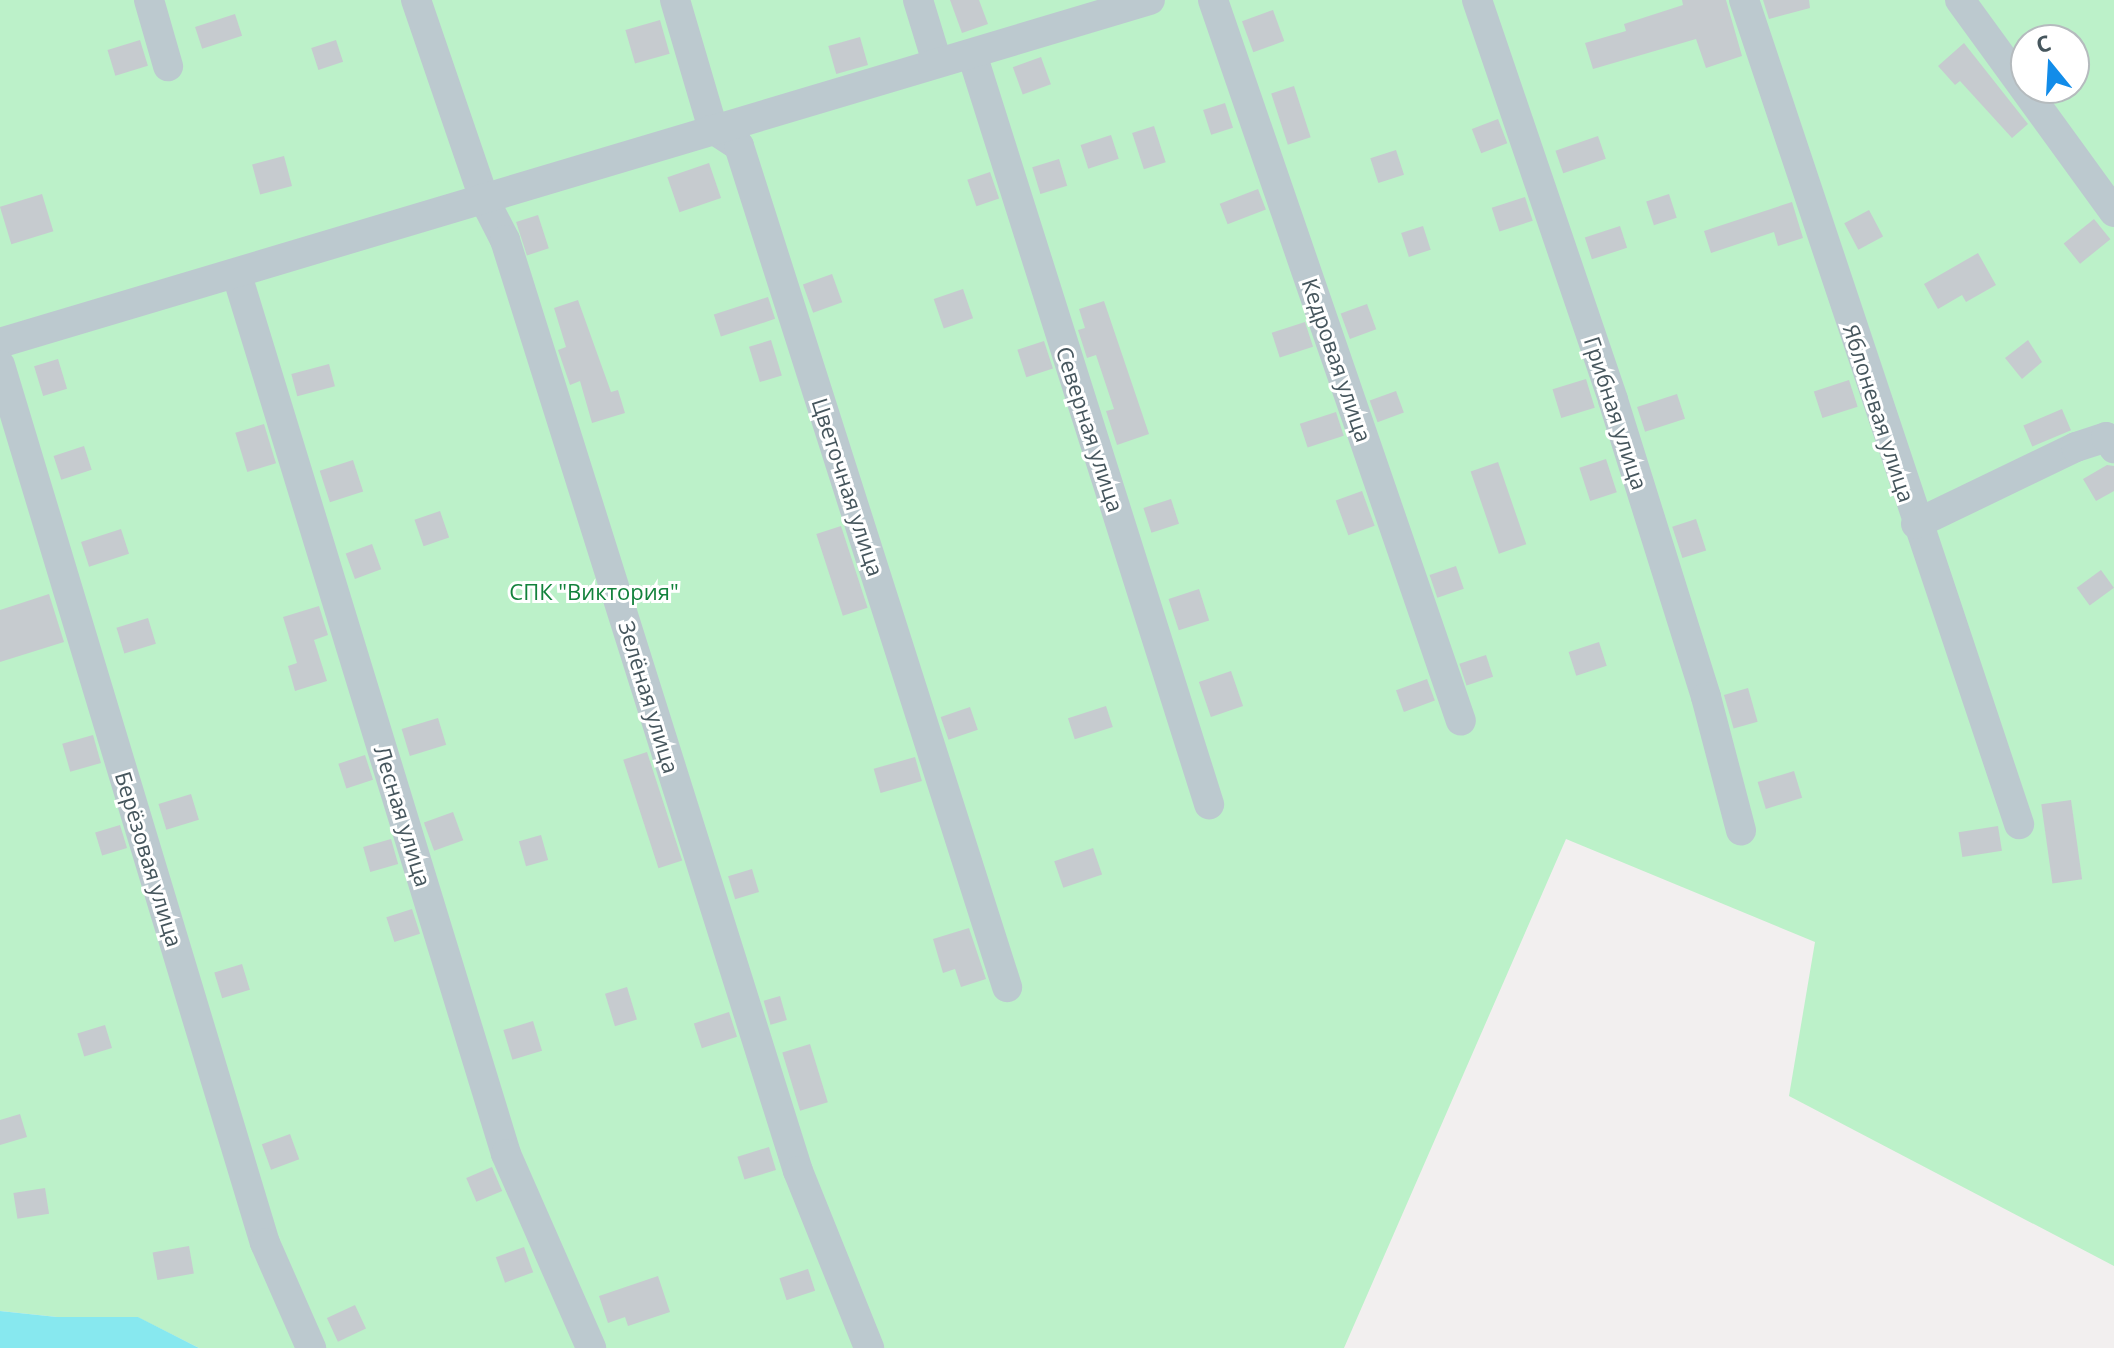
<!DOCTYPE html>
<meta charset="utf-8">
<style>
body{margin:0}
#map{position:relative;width:2114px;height:1348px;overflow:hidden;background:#f2efef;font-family:"Open Sans",sans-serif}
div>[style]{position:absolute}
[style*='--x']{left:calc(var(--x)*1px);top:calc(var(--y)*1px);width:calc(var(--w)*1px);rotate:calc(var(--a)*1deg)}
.green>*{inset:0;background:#bcf1c9}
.water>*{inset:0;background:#87e8ef}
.building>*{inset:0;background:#c6cbcf;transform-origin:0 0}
.minor>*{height:30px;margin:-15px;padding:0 15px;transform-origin:15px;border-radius:15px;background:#bcc9cf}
span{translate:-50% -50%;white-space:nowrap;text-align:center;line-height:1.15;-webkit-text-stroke:6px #fff;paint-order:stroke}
.street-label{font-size:22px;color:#46565d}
.park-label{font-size:22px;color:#13823c}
.north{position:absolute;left:2010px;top:24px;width:80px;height:80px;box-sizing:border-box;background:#fff;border:2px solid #b5bbbe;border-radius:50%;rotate:342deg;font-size:22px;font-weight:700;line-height:32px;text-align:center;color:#46565d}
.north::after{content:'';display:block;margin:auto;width:28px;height:36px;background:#128ce9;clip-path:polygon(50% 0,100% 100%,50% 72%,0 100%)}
</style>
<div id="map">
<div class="green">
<i style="clip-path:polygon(evenodd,0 0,2114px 0,2114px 1266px,1789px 1096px,1815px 942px,1566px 839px,1344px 1348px,199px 1348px,137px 1317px,57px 1317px,0 1311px,0 0,2026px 40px,2074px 40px,2074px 88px,2026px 88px,2026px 40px)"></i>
</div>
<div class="water">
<i style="clip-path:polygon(0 1311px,57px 1317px,138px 1317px,199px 1348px,0 1348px)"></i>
</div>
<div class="building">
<i style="clip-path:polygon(950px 0,979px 0,988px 24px,962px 33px)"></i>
<i style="clip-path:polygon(1682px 0,1726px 0,1742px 56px,1706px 68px,1696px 39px,1593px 69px,1585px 43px,1626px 31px,1624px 24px,1683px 5px)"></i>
<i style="clip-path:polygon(1763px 0,1809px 0,1810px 8px,1769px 19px)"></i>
<i style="left:1273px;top:10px;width:33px;height:33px;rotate:70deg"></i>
<i style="left:235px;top:14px;width:23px;height:42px;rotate:72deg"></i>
<i style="left:660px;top:20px;width:35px;height:36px;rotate:74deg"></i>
<i style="left:860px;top:37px;width:29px;height:33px;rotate:74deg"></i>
<i style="left:140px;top:40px;width:27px;height:34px;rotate:73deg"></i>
<i style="left:336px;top:40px;width:23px;height:26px;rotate:72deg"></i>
<i style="clip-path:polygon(1964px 43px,2028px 124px,2012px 138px,1960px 81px,1955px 85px,1938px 66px)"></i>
<i style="left:1041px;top:57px;width:29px;height:30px;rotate:70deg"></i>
<i style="left:1294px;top:86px;width:54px;height:24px;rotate:72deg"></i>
<i style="left:1225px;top:103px;width:26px;height:23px;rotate:72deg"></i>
<i style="left:1498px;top:119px;width:26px;height:28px;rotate:69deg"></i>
<i style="left:1154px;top:126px;width:38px;height:23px;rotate:72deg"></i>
<i style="left:1111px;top:135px;width:25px;height:32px;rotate:72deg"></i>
<i style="left:1598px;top:136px;width:24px;height:45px;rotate:71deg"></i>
<i style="left:1396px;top:150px;width:26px;height:27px;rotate:72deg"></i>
<i style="left:284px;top:156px;width:31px;height:33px;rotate:75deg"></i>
<i style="left:1059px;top:159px;width:28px;height:28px;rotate:73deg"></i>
<i style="left:709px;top:163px;width:37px;height:44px;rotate:71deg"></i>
<i style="left:990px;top:172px;width:28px;height:24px;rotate:71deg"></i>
<i style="left:1258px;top:189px;width:22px;height:41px;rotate:69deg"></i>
<i style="left:42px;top:194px;width:39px;height:44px;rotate:73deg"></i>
<i style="left:1669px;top:194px;width:25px;height:24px;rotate:72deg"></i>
<i style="left:1525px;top:197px;width:25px;height:35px;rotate:72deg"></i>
<i style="clip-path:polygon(1792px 202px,1803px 238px,1778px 246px,1774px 232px,1711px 253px,1704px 231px)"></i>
<i style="left:1869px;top:210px;width:30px;height:28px;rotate:62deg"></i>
<i style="left:538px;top:215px;width:35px;height:23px;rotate:72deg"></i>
<i style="left:2094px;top:219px;width:26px;height:39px;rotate:51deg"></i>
<i style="left:1423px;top:226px;width:25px;height:23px;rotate:72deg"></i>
<i style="left:1620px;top:226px;width:23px;height:37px;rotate:72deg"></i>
<i style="clip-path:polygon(1978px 253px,1996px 285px,1966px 302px,1962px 295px,1938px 309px,1924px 284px)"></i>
<i style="left:832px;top:274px;width:30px;height:31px;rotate:70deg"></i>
<i style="left:963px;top:289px;width:31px;height:31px;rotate:71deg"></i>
<i style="left:768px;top:297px;width:23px;height:57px;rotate:72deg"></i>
<i style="clip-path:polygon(578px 300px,611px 392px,618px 390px,625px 413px,592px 423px,580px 381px,570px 385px,558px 350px,566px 347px,554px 308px)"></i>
<i style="clip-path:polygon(1104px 301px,1149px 434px,1117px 445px,1106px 411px,1114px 409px,1096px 355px,1087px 358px,1078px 330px,1085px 328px,1079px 309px)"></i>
<i style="left:1367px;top:304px;width:27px;height:28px;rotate:70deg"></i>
<i style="left:1305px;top:322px;width:26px;height:35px;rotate:72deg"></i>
<i style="left:771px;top:340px;width:37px;height:23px;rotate:73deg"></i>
<i style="clip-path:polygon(2028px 340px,2042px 362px,2022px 379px,2005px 358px)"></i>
<i style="left:1044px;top:341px;width:29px;height:28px;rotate:72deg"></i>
<i style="left:58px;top:359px;width:31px;height:25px;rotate:73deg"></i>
<i style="left:329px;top:364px;width:23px;height:39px;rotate:75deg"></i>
<i style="left:1586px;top:379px;width:30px;height:35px;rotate:73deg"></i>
<i style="left:1849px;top:380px;width:28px;height:37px;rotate:72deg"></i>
<i style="left:1396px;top:391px;width:23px;height:28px;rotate:70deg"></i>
<i style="left:1677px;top:394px;width:26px;height:42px;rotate:72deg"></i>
<i style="left:2062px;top:409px;width:23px;height:42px;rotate:67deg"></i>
<i style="left:1336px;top:412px;width:25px;height:38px;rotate:72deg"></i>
<i style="left:264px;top:424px;width:41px;height:30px;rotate:73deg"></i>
<i style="left:84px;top:446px;width:25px;height:32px;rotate:72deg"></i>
<i style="left:1606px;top:459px;width:35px;height:28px;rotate:72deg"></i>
<i style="left:353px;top:460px;width:33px;height:35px;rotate:72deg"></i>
<i style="left:1498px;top:462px;width:87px;height:29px;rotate:71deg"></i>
<i style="clip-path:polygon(2107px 465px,2114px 466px,2114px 491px,2096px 501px,2083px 479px)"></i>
<i style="left:1362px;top:491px;width:37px;height:28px;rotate:70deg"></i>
<i style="left:1171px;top:499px;width:26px;height:29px;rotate:72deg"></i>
<i style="left:440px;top:511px;width:28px;height:27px;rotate:71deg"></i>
<i style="left:1696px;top:519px;width:33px;height:25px;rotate:72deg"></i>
<i style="left:841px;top:526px;width:86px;height:26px;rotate:72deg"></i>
<i style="left:121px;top:529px;width:26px;height:42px;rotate:72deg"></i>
<i style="left:372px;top:544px;width:27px;height:28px;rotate:70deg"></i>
<i style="left:1456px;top:566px;width:24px;height:28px;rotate:71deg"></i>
<i style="left:2101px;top:570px;width:22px;height:30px;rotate:54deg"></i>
<i style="left:1199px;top:589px;width:33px;height:32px;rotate:72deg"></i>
<i style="clip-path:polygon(49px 594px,64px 642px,0 662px,0 610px)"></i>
<i style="clip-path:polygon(319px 606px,328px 635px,314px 640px,327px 681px,295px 691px,288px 666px,297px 663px,283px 617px)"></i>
<i style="left:148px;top:618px;width:27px;height:33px;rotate:73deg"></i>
<i style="left:1599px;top:642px;width:25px;height:32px;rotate:72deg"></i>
<i style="left:1486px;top:655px;width:23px;height:28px;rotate:72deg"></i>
<i style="left:1231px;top:671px;width:37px;height:34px;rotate:71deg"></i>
<i style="left:1427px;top:679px;width:23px;height:33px;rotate:70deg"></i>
<i style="left:1748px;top:688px;width:35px;height:25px;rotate:74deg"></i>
<i style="left:1106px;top:706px;width:22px;height:40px;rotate:72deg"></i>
<i style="left:970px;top:707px;width:24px;height:31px;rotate:71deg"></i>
<i style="left:438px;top:718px;width:28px;height:38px;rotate:73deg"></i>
<i style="left:93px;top:735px;width:29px;height:32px;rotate:74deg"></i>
<i style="left:647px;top:752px;width:114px;height:25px;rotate:72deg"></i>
<i style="left:365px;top:755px;width:26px;height:28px;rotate:72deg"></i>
<i style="left:915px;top:757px;width:25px;height:43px;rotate:74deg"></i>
<i style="left:1794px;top:771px;width:28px;height:38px;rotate:73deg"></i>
<i style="left:191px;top:794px;width:27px;height:34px;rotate:73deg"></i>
<i style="left:2071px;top:800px;width:80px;height:30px;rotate:82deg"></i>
<i style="left:453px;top:812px;width:30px;height:31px;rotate:70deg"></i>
<i style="left:120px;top:825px;width:24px;height:26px;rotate:73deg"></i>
<i style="left:1998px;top:826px;width:25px;height:40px;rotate:81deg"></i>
<i style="left:541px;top:835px;width:26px;height:23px;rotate:74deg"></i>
<i style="left:391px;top:839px;width:26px;height:29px;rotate:74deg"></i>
<i style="left:1093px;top:848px;width:28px;height:41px;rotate:71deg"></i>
<i style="left:752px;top:869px;width:24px;height:25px;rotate:73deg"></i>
<i style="left:412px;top:909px;width:26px;height:27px;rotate:72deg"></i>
<i style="clip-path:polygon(969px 928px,986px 979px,961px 987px,955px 969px,943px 973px,933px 939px)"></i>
<i style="left:242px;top:964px;width:27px;height:29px;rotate:73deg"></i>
<i style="left:627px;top:987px;width:34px;height:23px;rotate:73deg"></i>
<i style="left:780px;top:996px;width:25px;height:17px;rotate:74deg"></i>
<i style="left:729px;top:1012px;width:26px;height:37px;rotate:72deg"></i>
<i style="left:533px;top:1021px;width:31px;height:31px;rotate:73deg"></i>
<i style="left:105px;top:1025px;width:24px;height:29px;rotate:73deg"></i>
<i style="left:810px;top:1044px;width:61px;height:29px;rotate:73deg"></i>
<i style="clip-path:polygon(20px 1114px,27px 1137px,0 1145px,0 1120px)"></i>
<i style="left:290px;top:1134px;width:27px;height:30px;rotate:70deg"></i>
<i style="left:769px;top:1147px;width:24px;height:33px;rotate:73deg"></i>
<i style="left:492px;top:1167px;width:26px;height:28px;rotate:67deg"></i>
<i style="left:45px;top:1188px;width:26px;height:32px;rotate:81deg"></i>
<i style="left:189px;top:1246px;width:28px;height:37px;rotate:80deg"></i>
<i style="left:524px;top:1247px;width:27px;height:30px;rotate:70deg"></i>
<i style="left:808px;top:1269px;width:23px;height:30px;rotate:72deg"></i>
<i style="clip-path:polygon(658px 1276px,670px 1312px,628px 1326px,625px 1317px,608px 1323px,599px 1296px)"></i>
<i style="left:355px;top:1305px;width:26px;height:31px;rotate:65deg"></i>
</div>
<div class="minor">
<i style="--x:149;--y:0;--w:69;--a:73.9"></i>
<i style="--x:416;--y:0;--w:213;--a:71.1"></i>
<i style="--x:485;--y:201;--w:44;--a:62.9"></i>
<i style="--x:505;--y:240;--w:976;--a:72.53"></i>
<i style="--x:798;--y:1171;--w:191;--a:68.1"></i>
<i style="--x:675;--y:0;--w:134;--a:73.6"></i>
<i style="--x:713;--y:129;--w:31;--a:33"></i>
<i style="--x:739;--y:146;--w:883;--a:72.32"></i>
<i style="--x:918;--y:0;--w:65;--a:73"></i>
<i style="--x:1213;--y:0;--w:762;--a:71.02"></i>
<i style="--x:1477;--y:0;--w:422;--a:71.2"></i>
<i style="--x:1613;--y:400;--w:311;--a:72.6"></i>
<i style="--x:1706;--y:697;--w:138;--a:75.3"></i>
<i style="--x:1744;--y:0;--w:869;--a:71.54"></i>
<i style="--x:1960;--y:0;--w:262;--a:54"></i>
<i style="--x:972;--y:54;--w:787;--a:72.46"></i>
<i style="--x:237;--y:275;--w:919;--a:72.98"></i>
<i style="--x:506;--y:1154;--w:212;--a:66.3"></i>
<i style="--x:0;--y:343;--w:1200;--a:-16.61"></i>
<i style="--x:0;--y:365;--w:917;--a:73.21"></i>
<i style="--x:265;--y:1243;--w:115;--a:66.3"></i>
<i style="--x:1916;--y:524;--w:178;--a:-25.7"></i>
<i style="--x:2076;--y:447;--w:32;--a:-18"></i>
<i style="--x:2106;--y:437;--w:14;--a:54"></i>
</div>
<div class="street-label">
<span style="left:1337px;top:360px;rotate:71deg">Кедровая улица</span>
<span style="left:1616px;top:413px;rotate:72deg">Грибная улица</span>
<span style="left:1879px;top:413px;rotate:72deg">Яблоневая улица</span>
<span style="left:1090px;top:429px;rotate:72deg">Северная улица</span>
<span style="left:848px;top:487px;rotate:72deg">Цветочная улица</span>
<span style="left:649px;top:697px;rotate:73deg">Зелёная улица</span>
<span style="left:403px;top:816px;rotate:73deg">Лесная улица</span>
<span style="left:149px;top:859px;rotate:73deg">Берёзовая улица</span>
</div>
<div class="park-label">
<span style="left:594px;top:592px">СПК "Виктория"</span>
</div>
<div class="north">С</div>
</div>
